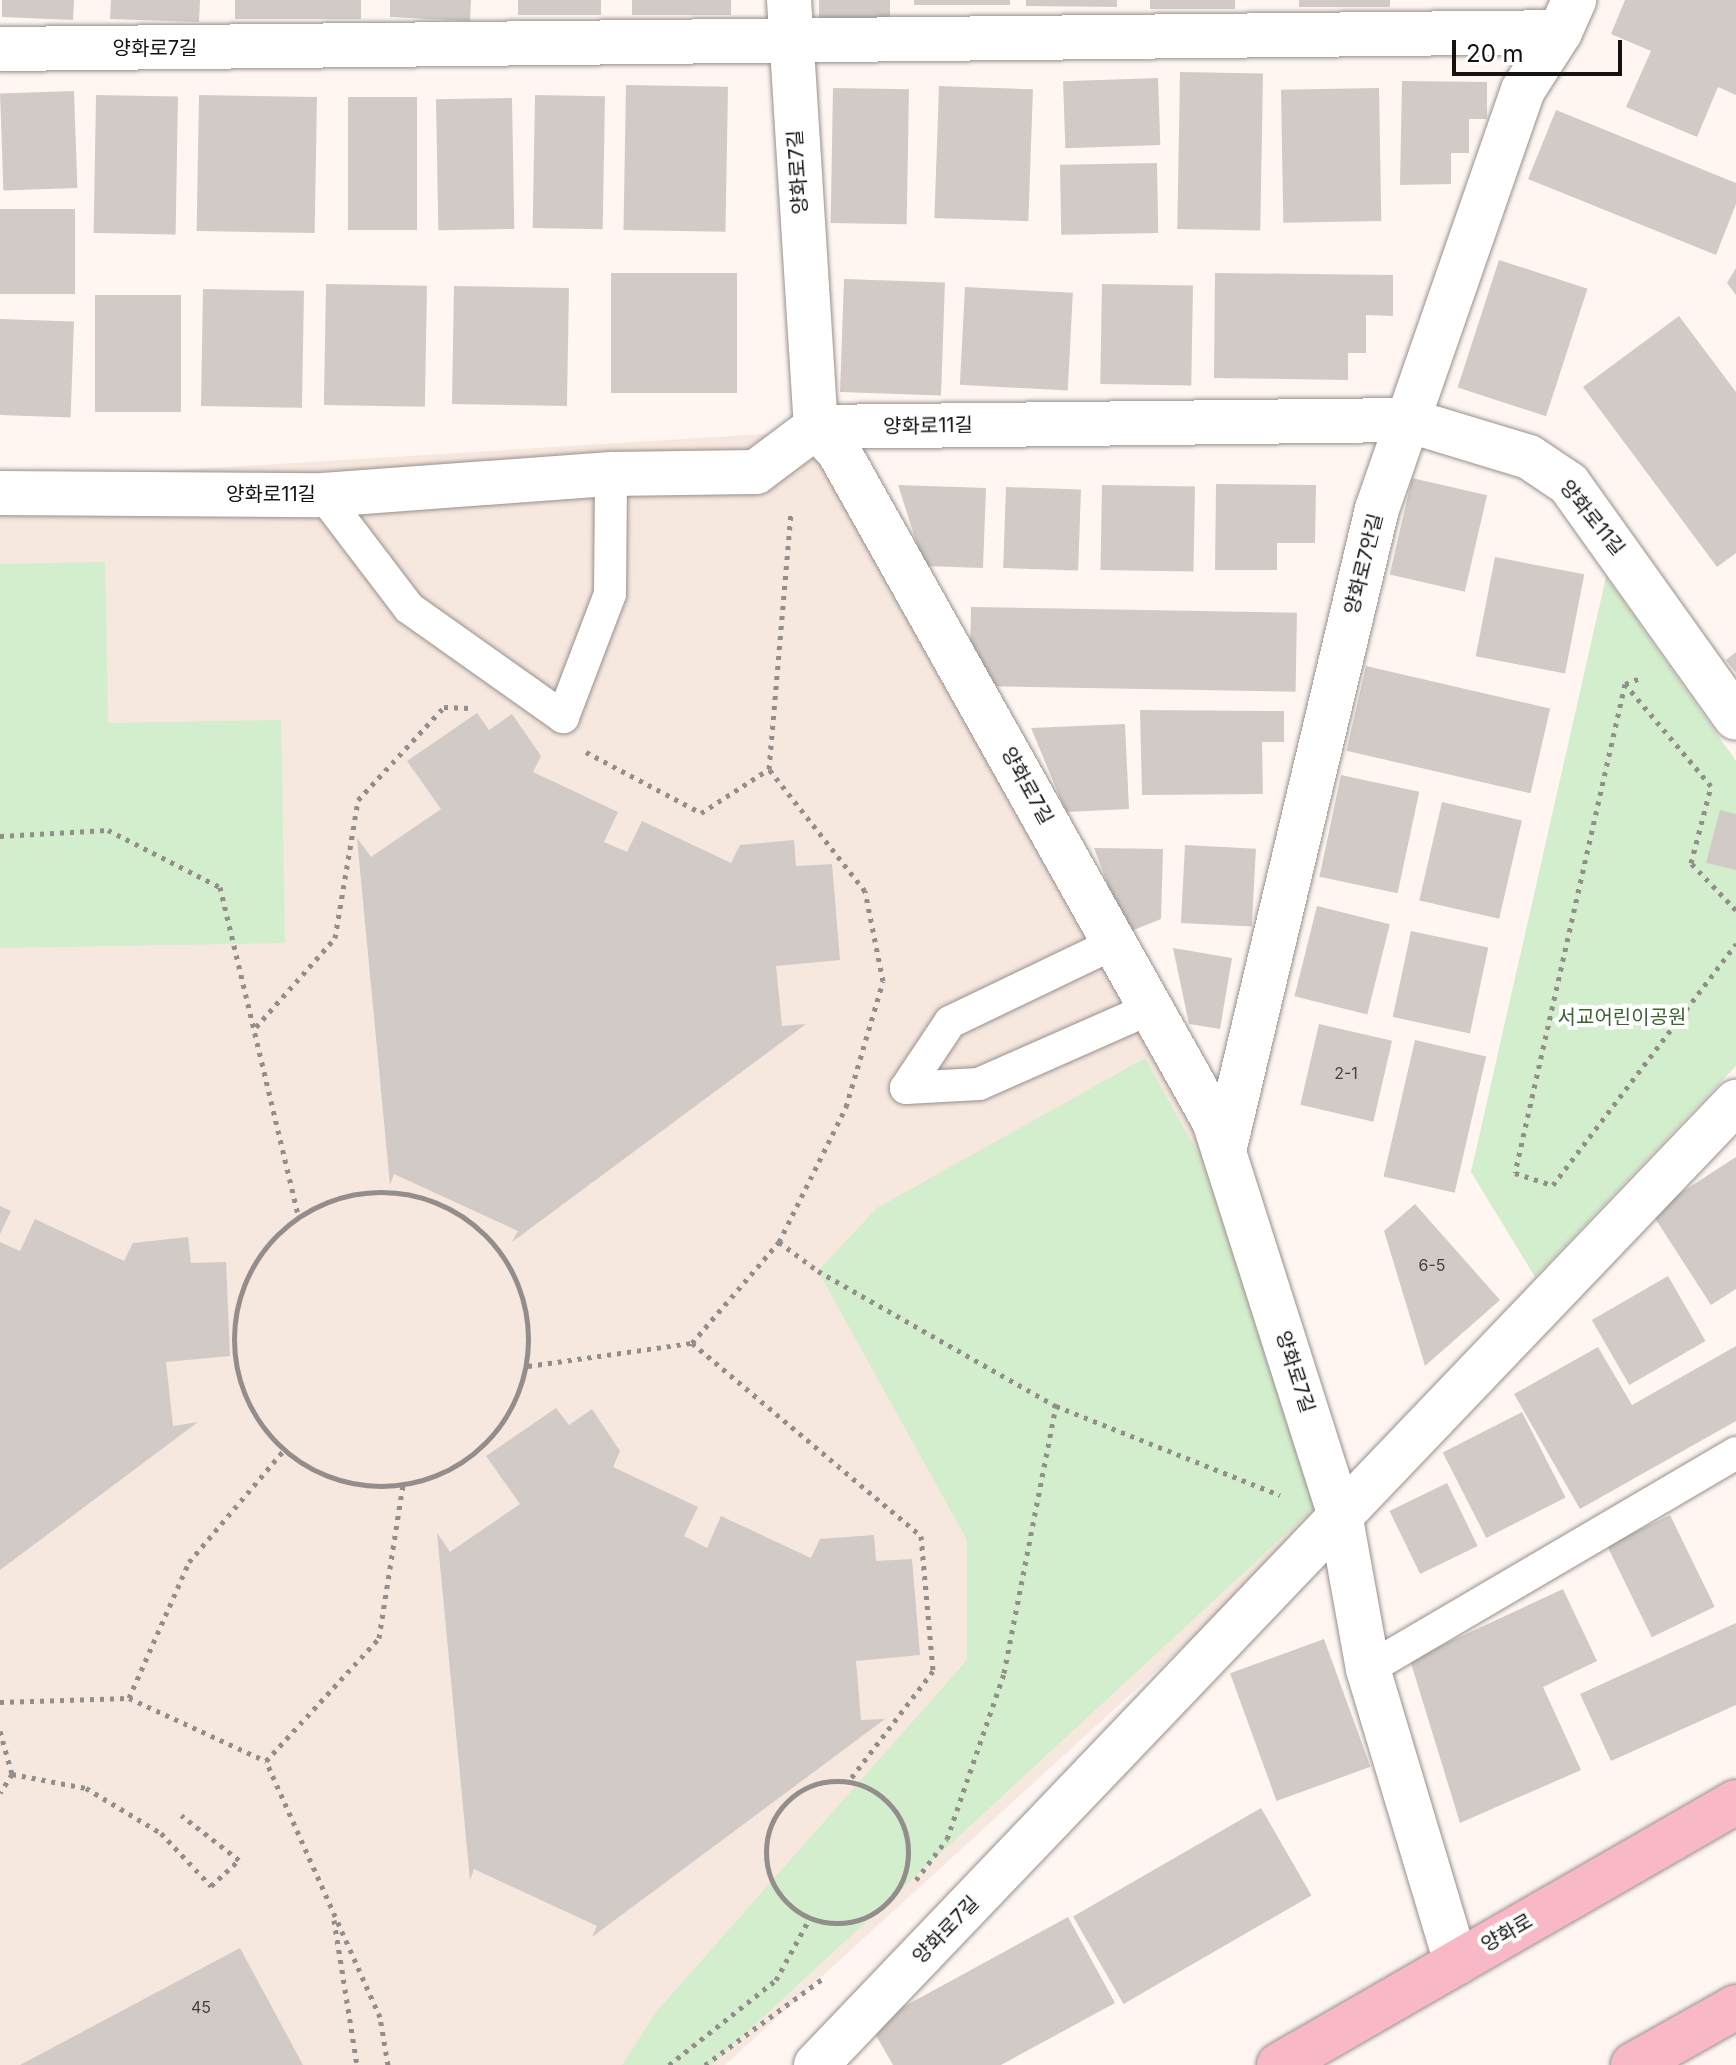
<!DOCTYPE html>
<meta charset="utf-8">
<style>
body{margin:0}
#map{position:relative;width:1736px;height:2065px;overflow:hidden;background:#fff6f2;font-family:Inter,"Noto Sans KR",sans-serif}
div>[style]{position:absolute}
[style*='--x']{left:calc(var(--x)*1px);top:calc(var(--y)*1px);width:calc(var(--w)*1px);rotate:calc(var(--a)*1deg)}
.built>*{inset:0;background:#f6e7df}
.green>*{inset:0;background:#d3eecc}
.building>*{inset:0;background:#d2cac6;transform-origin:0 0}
.path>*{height:5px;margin-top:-2.5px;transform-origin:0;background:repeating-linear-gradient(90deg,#938d8b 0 4px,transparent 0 10px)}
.path>.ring{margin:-2.5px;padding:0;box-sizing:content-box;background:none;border:5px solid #938d8b;border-radius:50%}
.roads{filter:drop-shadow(0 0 2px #97908c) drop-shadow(0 0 2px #97908c)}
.service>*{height:32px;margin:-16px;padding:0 16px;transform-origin:16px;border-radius:16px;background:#fff}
.minor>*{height:44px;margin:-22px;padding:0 22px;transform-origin:22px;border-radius:22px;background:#fff}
.primary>*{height:44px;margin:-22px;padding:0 22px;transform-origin:22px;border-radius:22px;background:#f8b8c5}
span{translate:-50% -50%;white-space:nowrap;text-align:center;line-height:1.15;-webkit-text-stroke:8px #fff;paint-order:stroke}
.number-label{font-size:16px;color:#44403e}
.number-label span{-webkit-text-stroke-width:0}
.street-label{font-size:20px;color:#151211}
.park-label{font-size:20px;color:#3b632f}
.scale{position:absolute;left:1452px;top:40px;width:170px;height:36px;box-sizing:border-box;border:4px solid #151211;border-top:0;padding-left:10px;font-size:24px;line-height:28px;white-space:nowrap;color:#151211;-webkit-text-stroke:6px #fff;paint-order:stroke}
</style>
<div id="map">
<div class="built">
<i style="clip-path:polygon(813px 431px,1213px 1155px,1328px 1514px,725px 2065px,0 2065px,0 481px)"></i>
</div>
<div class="green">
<i style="clip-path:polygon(105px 562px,108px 723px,281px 720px,285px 943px,0 948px,0 564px)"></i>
<i style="clip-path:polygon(1606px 577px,1736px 761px,1736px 1066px,1535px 1277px,1471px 1172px)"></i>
<i style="clip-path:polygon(1145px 1058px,1200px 1157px,1314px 1508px,711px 2065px,622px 2065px,657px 2011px,967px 1660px,967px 1540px,818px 1271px,877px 1208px)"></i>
</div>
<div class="building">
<i style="clip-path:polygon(2px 0,74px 0,73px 20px,2px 17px)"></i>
<i style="clip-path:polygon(111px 0,200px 0,199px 22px,110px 19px)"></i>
<i style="left:235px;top:0;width:126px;height:19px"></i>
<i style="clip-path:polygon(390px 0,471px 0,470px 21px,390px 17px)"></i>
<i style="left:518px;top:0;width:83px;height:15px"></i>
<i style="left:632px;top:0;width:99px;height:15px"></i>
<i style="left:819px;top:0;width:71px;height:18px"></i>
<i style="left:914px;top:0;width:96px;height:5px"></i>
<i style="clip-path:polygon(1026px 0,1117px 0,1117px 7px,1026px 6px)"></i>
<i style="left:1150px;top:0;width:85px;height:9px"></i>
<i style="left:1299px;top:0;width:91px;height:7px"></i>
<i style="clip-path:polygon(1625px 0,1736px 0,1736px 95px,1718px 87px,1697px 137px,1626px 107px,1651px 51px,1611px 34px)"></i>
<i style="left:1180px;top:72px;width:83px;height:157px;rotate:1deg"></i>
<i style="left:1158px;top:78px;width:67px;height:95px;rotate:88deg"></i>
<i style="clip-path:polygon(1402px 81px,1487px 82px,1487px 119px,1469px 119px,1469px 153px,1451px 153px,1451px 184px,1400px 185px)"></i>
<i style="left:626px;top:85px;width:102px;height:145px;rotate:1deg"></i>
<i style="left:939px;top:86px;width:94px;height:132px;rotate:2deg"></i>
<i style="left:833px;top:88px;width:76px;height:135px;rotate:1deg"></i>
<i style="left:1379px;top:88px;width:133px;height:98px;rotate:89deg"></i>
<i style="left:74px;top:91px;width:97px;height:74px;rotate:88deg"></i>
<i style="left:96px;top:95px;width:82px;height:138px;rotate:1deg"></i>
<i style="left:199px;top:95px;width:118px;height:136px;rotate:1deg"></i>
<i style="left:535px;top:95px;width:70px;height:133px;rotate:1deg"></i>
<i style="left:417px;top:97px;width:133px;height:69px;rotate:90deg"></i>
<i style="left:512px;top:98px;width:131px;height:76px;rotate:89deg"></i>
<i style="clip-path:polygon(1556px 110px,1736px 183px,1736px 204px,1716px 255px,1528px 179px)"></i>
<i style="left:1157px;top:163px;width:70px;height:97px;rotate:89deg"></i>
<i style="left:0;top:209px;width:75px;height:85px"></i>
<i style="left:1499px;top:260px;width:93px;height:134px;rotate:18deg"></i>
<i style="clip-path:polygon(1736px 268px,1736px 295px,1727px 283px)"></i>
<i style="left:737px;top:273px;width:120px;height:126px;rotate:90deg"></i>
<i style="clip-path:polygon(1215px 273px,1393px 275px,1393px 316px,1366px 315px,1366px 353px,1348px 353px,1348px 380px,1214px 378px)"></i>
<i style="left:844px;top:279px;width:101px;height:113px;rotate:2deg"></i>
<i style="left:326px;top:284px;width:101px;height:121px;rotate:1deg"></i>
<i style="left:1102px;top:284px;width:91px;height:100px;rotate:1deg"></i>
<i style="left:454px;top:286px;width:115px;height:118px;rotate:1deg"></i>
<i style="left:965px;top:287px;width:108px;height:98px;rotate:3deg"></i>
<i style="left:203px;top:289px;width:101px;height:117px;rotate:1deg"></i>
<i style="left:95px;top:295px;width:86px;height:117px"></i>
<i style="clip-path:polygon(1679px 316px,1736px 392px,1736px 553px,1717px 567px,1583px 387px)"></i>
<i style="left:0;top:319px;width:74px;height:96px;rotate:2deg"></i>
<i style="left:1412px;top:478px;width:77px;height:99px;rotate:13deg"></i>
<i style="clip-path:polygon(1216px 484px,1316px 485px,1315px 543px,1277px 543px,1277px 570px,1215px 570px)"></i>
<i style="clip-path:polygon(898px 485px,986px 488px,983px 568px,924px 566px)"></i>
<i style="left:1102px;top:485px;width:93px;height:85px;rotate:1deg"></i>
<i style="left:1006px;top:487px;width:75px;height:81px;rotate:2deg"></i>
<i style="left:1495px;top:557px;width:91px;height:101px;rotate:11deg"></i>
<i style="left:971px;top:607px;width:326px;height:79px;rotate:1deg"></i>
<i style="clip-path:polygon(1736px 652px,1736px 673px,1726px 660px)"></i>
<i style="left:1366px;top:666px;width:189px;height:87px;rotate:13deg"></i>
<i style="clip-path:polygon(1140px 710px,1284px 711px,1284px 742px,1262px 742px,1263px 794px,1142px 795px)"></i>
<i style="clip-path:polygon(477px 713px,489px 730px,512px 714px,541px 756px,533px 772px,618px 812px,604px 842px,627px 852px,642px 821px,731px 863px,740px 845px,794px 840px,796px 866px,832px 864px,840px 960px,776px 966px,782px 1026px,806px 1024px,512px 1242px,518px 1231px,394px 1174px,390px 1185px,357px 838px,371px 857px,441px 809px,407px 761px)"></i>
<i style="clip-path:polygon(1125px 724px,1129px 809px,1066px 812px,1031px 728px)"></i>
<i style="left:1341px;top:775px;width:80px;height:104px;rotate:12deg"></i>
<i style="left:1442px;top:802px;width:82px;height:101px;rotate:13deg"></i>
<i style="clip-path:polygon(1720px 810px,1736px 814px,1736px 870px,1706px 863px)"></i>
<i style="left:1185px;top:845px;width:71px;height:78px;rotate:3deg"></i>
<i style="clip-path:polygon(1094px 848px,1163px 849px,1161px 919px,1126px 933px)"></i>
<i style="left:1317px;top:906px;width:75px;height:93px;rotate:14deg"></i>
<i style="left:1411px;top:931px;width:79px;height:88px;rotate:12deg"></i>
<i style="clip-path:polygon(1173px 948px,1232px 958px,1220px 1029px,1189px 1024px)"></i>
<i style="left:1319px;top:1024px;width:75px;height:83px;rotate:13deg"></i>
<i style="left:1415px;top:1040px;width:73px;height:140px;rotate:13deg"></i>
<i style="clip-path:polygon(1736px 1157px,1736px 1289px,1711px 1305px,1651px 1212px)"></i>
<i style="clip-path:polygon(1415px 1204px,1500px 1300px,1425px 1366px,1384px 1231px)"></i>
<i style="clip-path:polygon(0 1206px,11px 1211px,0 1234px)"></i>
<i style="clip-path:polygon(35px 1219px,124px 1261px,133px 1243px,188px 1237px,191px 1263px,226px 1262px,230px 1356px,166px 1362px,173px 1426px,198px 1422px,0 1570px,0 1242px,20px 1251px)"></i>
<i style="left:1668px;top:1276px;width:75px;height:88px;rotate:60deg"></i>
<i style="clip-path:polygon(1736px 1346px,1736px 1421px,1580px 1509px,1514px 1394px,1598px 1347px,1632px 1405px)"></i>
<i style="clip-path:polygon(556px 1408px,569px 1425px,592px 1409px,620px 1451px,613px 1467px,698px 1507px,684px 1536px,707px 1548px,721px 1516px,811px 1558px,820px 1539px,874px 1535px,876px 1561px,912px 1559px,920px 1655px,856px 1661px,861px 1720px,885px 1719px,592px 1937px,597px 1926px,474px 1869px,470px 1880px,437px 1533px,450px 1552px,520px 1504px,486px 1456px)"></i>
<i style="left:1522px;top:1412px;width:96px;height:89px;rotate:63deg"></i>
<i style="left:1447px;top:1483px;width:70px;height:64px;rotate:64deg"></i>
<i style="left:1670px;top:1515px;width:102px;height:70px;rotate:64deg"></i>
<i style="clip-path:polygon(1563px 1589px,1597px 1661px,1543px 1687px,1581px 1770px,1460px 1823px,1410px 1660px)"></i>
<i style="clip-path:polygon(1736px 1623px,1736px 1705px,1611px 1761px,1580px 1694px)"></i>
<i style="left:1324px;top:1639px;width:136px;height:100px;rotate:70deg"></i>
<i style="left:1261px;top:1808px;width:101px;height:217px;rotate:60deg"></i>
<i style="clip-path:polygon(1068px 1917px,1115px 2003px,1001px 2065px,893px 2065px,870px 2025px)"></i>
<i style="clip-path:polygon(240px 1948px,303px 2065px,20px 2065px)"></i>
</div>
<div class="path">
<i style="--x:1625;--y:684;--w:19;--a:-21"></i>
<i style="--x:586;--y:752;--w:130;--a:27.9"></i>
<i style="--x:701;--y:813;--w:81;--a:-32.9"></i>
<i style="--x:0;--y:836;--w:108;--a:-3.2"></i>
<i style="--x:108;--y:830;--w:126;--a:27"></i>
<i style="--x:220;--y:887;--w:337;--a:76.6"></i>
<i style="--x:1736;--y:910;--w:65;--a:-133.8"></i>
<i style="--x:1691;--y:863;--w:80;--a:-75.4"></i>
<i style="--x:1711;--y:786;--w:133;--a:-130.1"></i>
<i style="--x:1625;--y:684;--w:501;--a:102.68"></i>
<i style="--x:1515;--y:1173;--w:40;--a:18"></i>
<i style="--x:1553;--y:1185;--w:303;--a:-52.8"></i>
<i style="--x:256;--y:1027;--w:119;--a:-48.4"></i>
<i style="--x:335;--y:938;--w:140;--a:-80.5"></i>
<i style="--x:358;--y:800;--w:127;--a:-47.2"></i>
<i style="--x:444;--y:707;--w:26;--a:2"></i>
<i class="ring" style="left:234px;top:1192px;width:289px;height:289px"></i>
<i style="--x:779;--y:1242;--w:49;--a:36.6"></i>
<i style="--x:818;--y:1271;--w:274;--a:29.6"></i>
<i style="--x:1056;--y:1406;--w:241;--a:21.7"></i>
<i style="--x:692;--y:1343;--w:133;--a:-49.3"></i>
<i style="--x:779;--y:1242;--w:151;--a:-63.6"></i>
<i style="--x:846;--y:1107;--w:131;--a:-73.6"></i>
<i style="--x:883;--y:981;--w:92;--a:-101.3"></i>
<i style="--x:865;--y:891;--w:155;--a:-128.2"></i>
<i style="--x:769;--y:769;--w:258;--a:-85.1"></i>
<i style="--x:528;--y:1366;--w:166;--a:-8"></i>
<i style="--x:692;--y:1343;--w:299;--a:40.1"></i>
<i style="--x:921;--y:1536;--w:136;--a:84.9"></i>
<i style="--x:933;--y:1671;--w:138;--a:127.4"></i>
<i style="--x:129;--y:1698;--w:151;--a:24.7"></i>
<i style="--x:0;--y:1702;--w:129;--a:-1.8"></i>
<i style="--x:129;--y:1698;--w:149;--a:-66.2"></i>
<i style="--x:189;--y:1562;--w:147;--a:-49.7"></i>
<i style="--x:0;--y:1731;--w:45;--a:74.4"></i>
<i style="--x:12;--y:1774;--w:22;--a:122"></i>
<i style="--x:12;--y:1774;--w:75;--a:10.7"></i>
<i style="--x:86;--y:1788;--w:87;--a:31"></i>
<i style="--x:161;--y:1833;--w:73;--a:46.7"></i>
<i style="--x:211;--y:1886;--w:38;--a:-43"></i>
<i style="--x:239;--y:1860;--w:73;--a:-142.2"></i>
<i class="ring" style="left:766px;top:1781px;width:137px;height:137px"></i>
<i style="--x:916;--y:1880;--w:51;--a:-52.9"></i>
<i style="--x:947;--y:1839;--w:176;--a:-71"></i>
<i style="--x:1004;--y:1673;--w:272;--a:-79"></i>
<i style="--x:334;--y:1920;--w:147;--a:81"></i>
<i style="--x:388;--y:2065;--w:49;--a:-99.5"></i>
<i style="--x:380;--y:2017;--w:280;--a:-114"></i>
<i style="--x:266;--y:1761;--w:167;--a:-47.4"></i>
<i style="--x:379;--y:1638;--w:155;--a:-81.1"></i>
<i style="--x:669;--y:2065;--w:137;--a:-38.5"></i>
<i style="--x:776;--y:1980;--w:71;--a:-61.3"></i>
<i style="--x:705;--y:2065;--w:145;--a:-36.3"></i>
</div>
<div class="roads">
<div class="service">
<i style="--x:323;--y:495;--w:142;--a:52.7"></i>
<i style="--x:409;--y:608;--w:189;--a:35.3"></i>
<i style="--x:563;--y:717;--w:132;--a:-69.1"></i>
<i style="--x:610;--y:594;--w:120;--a:-89.5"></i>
<i style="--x:906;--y:1088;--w:79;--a:-56.3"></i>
<i style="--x:950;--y:1022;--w:183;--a:-25.6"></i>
<i style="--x:906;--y:1088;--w:73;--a:-3.1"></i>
<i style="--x:979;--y:1084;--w:188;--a:-23.8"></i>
<i style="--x:1368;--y:1669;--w:427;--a:-30.4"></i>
</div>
<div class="minor">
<i style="--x:789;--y:0;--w:428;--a:86.4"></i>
<i style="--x:816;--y:427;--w:34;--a:47"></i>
<i style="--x:839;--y:452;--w:767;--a:60.73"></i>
<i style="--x:1214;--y:1121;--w:418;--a:72.3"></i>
<i style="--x:1341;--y:1519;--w:152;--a:79.8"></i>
<i style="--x:1368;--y:1669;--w:307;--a:73.3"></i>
<i style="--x:0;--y:49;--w:1560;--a:-0.62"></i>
<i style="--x:0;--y:493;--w:323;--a:0.4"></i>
<i style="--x:323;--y:495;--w:289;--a:-4.2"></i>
<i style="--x:611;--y:474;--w:145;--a:-0.8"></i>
<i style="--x:756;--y:472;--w:75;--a:-36.9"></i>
<i style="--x:816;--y:427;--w:591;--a:-0.68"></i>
<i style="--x:1407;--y:420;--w:127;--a:16.9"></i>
<i style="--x:1529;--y:457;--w:48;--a:34"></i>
<i style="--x:1569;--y:484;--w:287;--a:54.5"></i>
<i style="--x:1224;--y:1151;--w:660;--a:-76.6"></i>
<i style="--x:1377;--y:509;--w:444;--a:-70.8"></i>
<i style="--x:1523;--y:90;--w:69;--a:-57.5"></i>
<i style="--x:1560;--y:32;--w:35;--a:-66"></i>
<i style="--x:816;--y:2065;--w:1332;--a:-46.31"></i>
</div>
<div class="primary">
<i style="--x:1279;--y:2065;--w:527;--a:-29.92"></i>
<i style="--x:1633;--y:2065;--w:118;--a:-29.4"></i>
</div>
</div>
<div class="number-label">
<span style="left:1346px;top:1073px">2-1</span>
<span style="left:1432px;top:1265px">6-5</span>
<span style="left:201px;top:2007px">45</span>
</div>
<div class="street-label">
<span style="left:155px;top:48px">양화로7길</span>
<span style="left:798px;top:172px;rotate:-94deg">양화로7길</span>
<span style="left:928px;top:426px;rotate:-1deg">양화로11길</span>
<span style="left:271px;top:494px">양화로11길</span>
<span style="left:1592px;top:518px;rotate:51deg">양화로11길</span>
<span style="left:1364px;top:564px;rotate:-76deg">양화로7안길</span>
<span style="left:1027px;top:786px;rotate:61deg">양화로7길</span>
<span style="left:1295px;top:1372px;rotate:72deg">양화로7길</span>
<span style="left:946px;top:1930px;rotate:-46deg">양화로7길</span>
<span style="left:1507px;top:1933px;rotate:-30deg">양화로</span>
</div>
<div class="park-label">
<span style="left:1622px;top:1017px">서교어린이공원</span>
</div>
<div class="scale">20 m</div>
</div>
